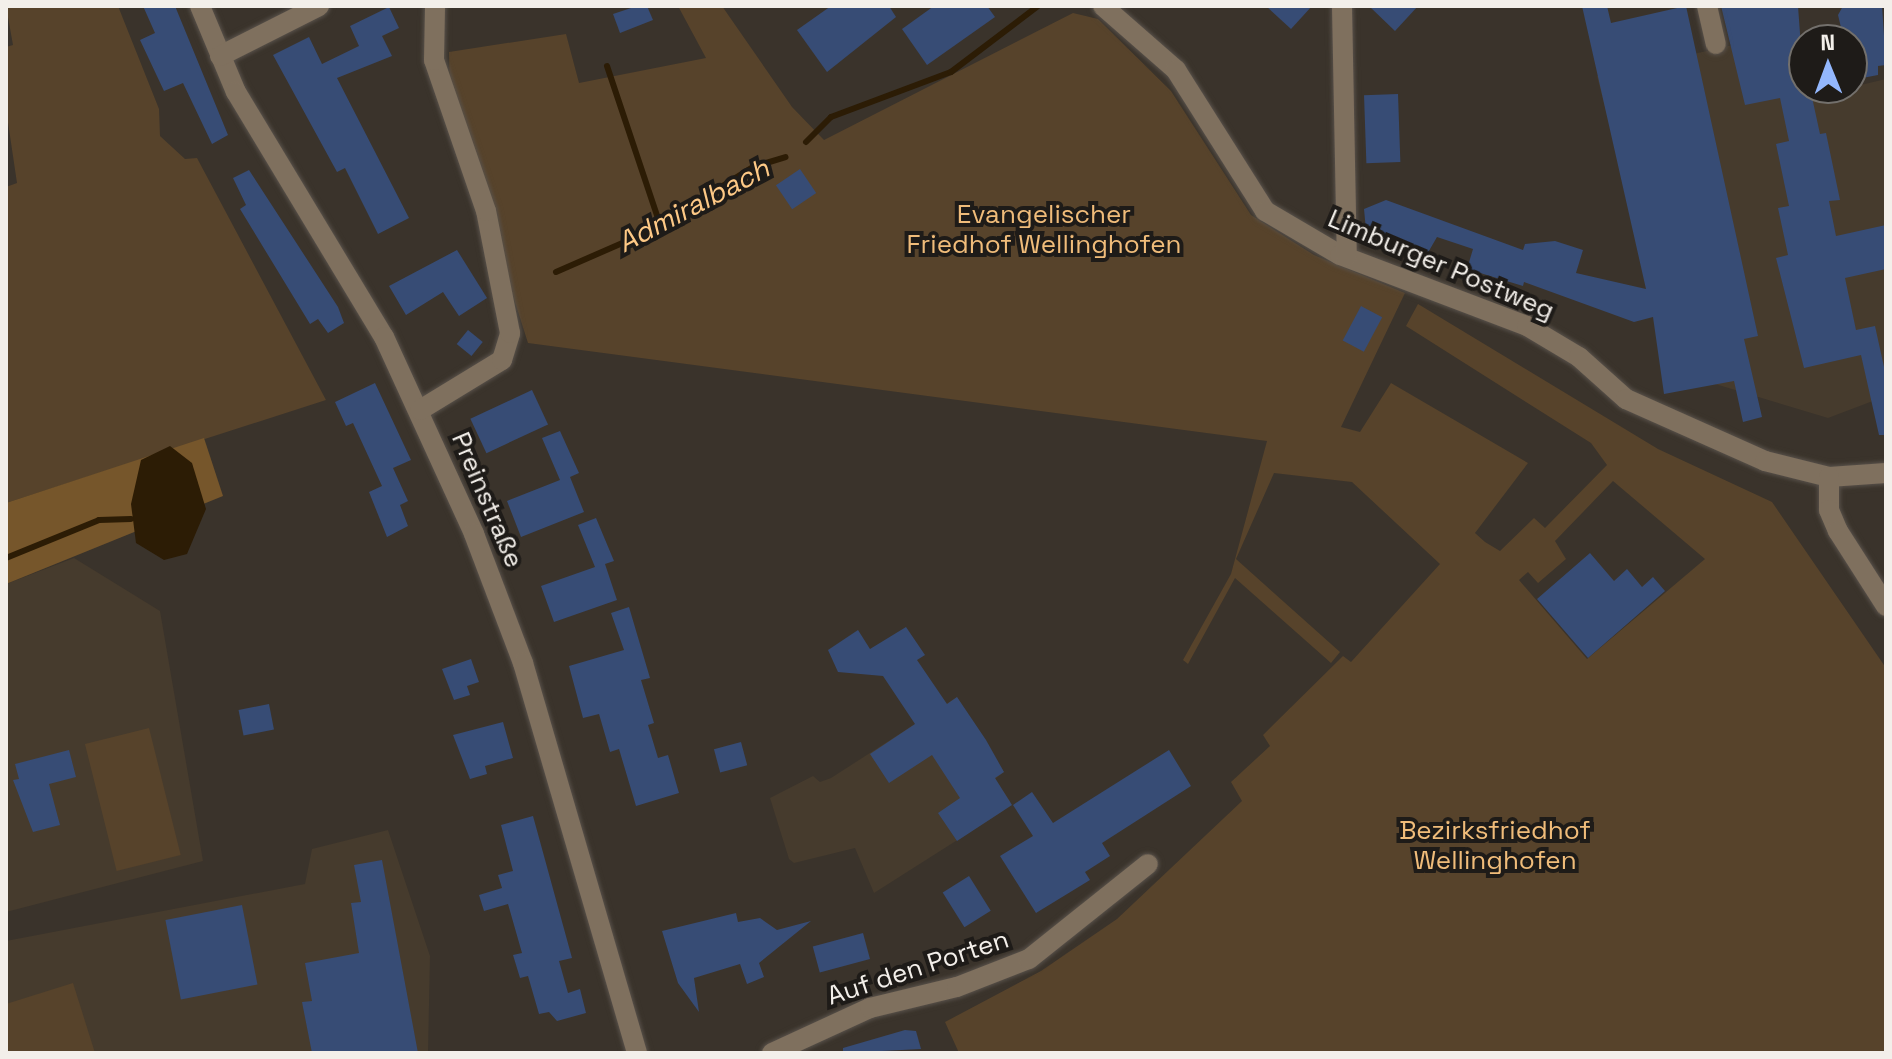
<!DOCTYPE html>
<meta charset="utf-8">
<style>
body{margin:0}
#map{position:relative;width:1892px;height:1059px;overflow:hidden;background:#3a332b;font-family:"Space Grotesk",sans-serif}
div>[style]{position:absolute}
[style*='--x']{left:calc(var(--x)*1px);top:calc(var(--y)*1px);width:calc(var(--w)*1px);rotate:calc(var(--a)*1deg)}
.built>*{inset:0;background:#463b2d}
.green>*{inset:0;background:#57432b;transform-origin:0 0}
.forest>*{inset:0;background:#76562b}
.water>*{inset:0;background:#2c1c05}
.stream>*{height:6px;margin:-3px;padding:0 3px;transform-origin:3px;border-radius:3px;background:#2c1c05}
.building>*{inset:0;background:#374c75;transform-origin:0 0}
.roads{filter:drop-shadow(0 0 2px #58514a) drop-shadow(0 0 2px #58514a)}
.minor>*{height:20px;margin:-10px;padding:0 10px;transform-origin:10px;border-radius:10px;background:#7f705e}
span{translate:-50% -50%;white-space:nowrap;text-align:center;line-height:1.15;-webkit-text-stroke:8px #1e1b18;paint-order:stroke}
.park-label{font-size:26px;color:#f0bc7a}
.street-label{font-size:26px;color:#f3efea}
.water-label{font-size:28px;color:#fec986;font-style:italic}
.frame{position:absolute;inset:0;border:8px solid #f3efea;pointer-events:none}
.north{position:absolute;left:1788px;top:24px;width:80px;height:80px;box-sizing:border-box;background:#1e1b18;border:2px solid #73706c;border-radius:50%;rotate:359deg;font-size:22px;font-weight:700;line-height:32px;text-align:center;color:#f3efea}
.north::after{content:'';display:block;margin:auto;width:28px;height:36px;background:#93b7fd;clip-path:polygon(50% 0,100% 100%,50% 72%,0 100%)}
</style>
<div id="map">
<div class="built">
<i style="clip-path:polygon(1781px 34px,1797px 100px,1886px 79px,1886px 396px,1828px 418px,1672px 371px,1597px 76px)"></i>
<i style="clip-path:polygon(74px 558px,160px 611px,203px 861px,6px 912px,6px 584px)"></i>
<i style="clip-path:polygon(957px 697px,1004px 772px,995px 779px,1010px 801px,1003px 811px,874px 893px,855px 848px,794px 863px,789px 859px,770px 798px,813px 776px,820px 782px,831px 778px)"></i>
<i style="clip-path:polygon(388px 830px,430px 956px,428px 1053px,6px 1053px,6px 941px,305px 884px,312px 849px)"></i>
</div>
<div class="green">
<i style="clip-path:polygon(6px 6px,118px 6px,159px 109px,160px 136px,185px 159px,197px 158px,326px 400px,6px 503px,6px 187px,17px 183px,6px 109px,6px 47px,13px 45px)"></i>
<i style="clip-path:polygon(evenodd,678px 6px,722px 6px,792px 107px,824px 140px,1073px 13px,1098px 19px,1171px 91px,1251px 215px,1314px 255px,1405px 293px,1341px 427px,1360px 432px,1391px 383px,1528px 463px,1475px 533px,1485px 542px,1500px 551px,1534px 518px,1545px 528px,1607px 465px,1591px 443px,1406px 326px,1418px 304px,1658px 449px,1772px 502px,1886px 668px,1886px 1053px,959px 1053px,945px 1022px,1041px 971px,1117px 919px,1242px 801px,1231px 782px,1270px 746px,1263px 735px,1343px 656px,1351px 662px,1440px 564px,1352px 482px,1274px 473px,1236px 559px,1340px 652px,1331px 663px,1235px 578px,1188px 664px,1183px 660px,1231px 574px,1267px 441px,528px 343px,450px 98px,449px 52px,566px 34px,579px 83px,706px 58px,678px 6px,1613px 481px,1705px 559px,1587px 659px,1519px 580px,1528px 572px,1538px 583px,1566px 559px,1555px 541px,1613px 481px)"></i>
<i style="left:149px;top:728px;width:131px;height:66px;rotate:76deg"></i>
<i style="clip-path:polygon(73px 983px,95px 1053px,6px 1053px,6px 1004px)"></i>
</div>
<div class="forest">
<i style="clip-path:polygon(204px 438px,223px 496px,6px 584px,6px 503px)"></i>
</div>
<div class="water">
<i style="clip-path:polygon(170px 446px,192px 463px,206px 509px,187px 554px,164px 560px,136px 543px,131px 504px,141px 460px)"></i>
</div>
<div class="stream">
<i style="--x:607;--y:66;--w:167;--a:71.5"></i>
<i style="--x:806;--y:142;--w:35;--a:-45"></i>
<i style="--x:831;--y:117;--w:128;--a:-20.6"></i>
<i style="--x:951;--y:72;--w:109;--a:-37.2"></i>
<i style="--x:556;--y:272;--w:105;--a:-23.6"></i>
<i style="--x:652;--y:230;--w:119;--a:-32"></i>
<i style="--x:753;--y:167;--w:34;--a:-17"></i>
<i style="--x:6;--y:558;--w:100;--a:-22.2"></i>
<i style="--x:99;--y:520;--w:32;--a:-2"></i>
</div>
<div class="building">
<i style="clip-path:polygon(143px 6px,175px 6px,228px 135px,212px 144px,183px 83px,164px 91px,140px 40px,155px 33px)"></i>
<i style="clip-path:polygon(637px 6px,647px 6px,653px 20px,620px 33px,613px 14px)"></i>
<i style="clip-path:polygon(831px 6px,889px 6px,896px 17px,827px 72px,797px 30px)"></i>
<i style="clip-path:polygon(934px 6px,987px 6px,995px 17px,927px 65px,902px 29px)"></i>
<i style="clip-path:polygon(1266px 6px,1312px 6px,1291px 29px)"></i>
<i style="clip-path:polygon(1369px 6px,1418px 6px,1395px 31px)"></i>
<i style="clip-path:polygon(1582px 6px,1607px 6px,1611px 23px,1686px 6px,1758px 336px,1744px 339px,1762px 417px,1743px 422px,1734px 381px,1664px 394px,1653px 317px,1634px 322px,1524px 282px,1523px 286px,1467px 269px,1473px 249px,1437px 237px,1426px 256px,1366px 230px,1364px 209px,1386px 200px,1523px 250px,1525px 244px,1555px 241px,1583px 250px,1576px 273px,1646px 289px)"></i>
<i style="clip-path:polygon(1721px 6px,1798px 6px,1804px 88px,1810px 88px,1820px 134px,1826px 133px,1840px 200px,1829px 201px,1836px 236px,1886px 225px,1886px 269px,1845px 278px,1856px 330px,1875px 326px,1886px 376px,1886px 435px,1879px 435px,1861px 355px,1804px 368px,1776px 258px,1788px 255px,1778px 208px,1789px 206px,1776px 144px,1789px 141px,1780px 98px,1745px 105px)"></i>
<i style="clip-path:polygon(1843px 6px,1882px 6px,1886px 65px,1878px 66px,1878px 75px,1852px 80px,1852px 40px,1844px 40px,1838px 15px)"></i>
<i style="clip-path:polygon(389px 7px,399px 28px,382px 36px,392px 56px,337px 78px,409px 218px,378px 234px,345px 168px,337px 172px,273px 55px,309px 37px,322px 64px,359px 46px,350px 26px)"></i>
<i style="left:1398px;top:94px;width:68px;height:34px;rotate:88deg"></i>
<i style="left:800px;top:169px;width:29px;height:29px;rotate:56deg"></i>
<i style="clip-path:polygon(249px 170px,338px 307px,344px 323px,328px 333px,318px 319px,310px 324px,240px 209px,246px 205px,233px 178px)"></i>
<i style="clip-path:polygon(457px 250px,487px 298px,459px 316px,443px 292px,406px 315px,389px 286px)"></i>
<i style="left:1361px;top:306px;width:24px;height:39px;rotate:28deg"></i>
<i style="left:468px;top:330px;width:19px;height:18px;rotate:39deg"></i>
<i style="clip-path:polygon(375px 383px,411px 460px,393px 468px,408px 501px,400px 505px,408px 526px,387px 537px,369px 492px,382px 486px,353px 423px,346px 426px,335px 402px)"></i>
<i style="left:532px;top:390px;width:38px;height:68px;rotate:65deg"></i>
<i style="clip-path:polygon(560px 431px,579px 473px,570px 477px,584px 512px,521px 537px,507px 501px,560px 480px,542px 438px)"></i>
<i style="clip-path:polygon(596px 518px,614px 561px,605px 564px,617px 600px,554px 622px,541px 586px,595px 567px,578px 525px)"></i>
<i style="clip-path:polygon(1590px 553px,1614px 581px,1627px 569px,1642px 587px,1653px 577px,1665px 591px,1588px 658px,1537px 599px)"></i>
<i style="clip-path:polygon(629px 607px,650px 678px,641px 680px,654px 723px,648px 725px,658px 758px,668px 755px,679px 793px,636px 806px,619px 749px,610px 752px,599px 714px,583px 718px,569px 666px,624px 650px,611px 613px)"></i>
<i style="clip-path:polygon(906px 627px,925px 655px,917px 660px,947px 704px,957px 697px,986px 740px,1004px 772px,995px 778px,1012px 805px,957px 841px,938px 813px,960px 798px,932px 755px,889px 783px,870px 754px,915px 724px,883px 676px,838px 672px,828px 650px,858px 630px,870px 649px)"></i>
<i style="clip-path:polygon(471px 659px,479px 682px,467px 686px,470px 695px,454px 700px,442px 669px)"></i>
<i style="left:269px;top:704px;width:26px;height:31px;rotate:79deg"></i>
<i style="clip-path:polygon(503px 722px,513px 758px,485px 766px,487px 774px,470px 779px,453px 735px)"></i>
<i style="left:741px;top:742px;width:24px;height:28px;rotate:75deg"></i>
<i style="clip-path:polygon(69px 750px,76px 777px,49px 784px,60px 825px,33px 832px,13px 780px,19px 779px,15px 764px)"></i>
<i style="clip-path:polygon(1169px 750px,1191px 786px,1102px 843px,1110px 856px,1085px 872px,1090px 880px,1036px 913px,1000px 856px,1033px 836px,1013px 805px,1032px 792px,1053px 823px)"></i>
<i style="clip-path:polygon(533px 816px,572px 958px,559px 961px,568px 993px,580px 989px,586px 1013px,557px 1021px,549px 1012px,539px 1014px,528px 976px,520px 978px,513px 955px,522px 953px,508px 904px,484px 911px,479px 895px,502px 888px,498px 875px,513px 871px,501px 825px)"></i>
<i style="clip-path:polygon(382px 860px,418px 1053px,312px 1053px,302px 1002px,312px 1001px,305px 963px,359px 953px,351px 903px,361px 902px,354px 865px)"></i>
<i style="left:969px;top:876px;width:41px;height:31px;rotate:58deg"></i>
<i style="left:242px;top:905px;width:81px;height:78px;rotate:79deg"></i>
<i style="clip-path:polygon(736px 913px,738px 922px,760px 918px,777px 930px,811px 921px,759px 963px,764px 977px,747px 984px,740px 964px,694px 978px,699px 1012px,678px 983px,662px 931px)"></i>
<i style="left:863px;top:933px;width:27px;height:52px;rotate:75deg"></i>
<i style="clip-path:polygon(905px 1030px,916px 1031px,921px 1049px,843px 1053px,843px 1048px)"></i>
</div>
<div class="roads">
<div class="minor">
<i style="--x:200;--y:6;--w:93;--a:67.3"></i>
<i style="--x:236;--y:92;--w:286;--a:58.9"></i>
<i style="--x:384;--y:337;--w:217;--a:65.4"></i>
<i style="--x:474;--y:534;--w:138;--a:69.2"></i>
<i style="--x:523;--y:663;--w:406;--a:73.7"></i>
<i style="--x:1103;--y:6;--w:97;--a:41.2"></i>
<i style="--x:1176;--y:70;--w:167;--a:57.7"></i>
<i style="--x:1265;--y:211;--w:87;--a:30.4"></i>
<i style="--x:1340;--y:255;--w:200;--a:20.8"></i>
<i style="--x:1527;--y:326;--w:61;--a:30.8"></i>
<i style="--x:1579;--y:357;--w:63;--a:41.8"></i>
<i style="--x:1626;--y:399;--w:152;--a:24"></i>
<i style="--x:1765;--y:461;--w:66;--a:14"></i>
<i style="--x:1829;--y:477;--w:57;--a:-4"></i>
<i style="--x:1342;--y:6;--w:251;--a:88.9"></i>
<i style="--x:1707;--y:6;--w:39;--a:77"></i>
<i style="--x:220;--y:56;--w:111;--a:-26.8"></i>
<i style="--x:420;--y:410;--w:96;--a:-31.4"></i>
<i style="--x:502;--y:360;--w:28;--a:-73"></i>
<i style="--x:510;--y:333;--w:124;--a:-101.1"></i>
<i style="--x:486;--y:211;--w:160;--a:-109"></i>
<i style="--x:434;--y:60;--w:54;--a:-88.9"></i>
<i style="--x:1829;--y:477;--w:33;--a:90"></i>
<i style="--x:1829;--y:510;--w:23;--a:67"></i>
<i style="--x:1838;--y:531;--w:89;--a:57.4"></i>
<i style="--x:772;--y:1053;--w:108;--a:-24.7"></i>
<i style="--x:870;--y:1008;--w:89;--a:-13.6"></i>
<i style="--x:957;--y:987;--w:77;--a:-21.3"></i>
<i style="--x:1029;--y:959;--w:152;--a:-38.6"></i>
</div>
</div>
<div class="park-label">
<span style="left:1044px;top:230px">Evangelischer<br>Friedhof Wellinghofen</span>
<span style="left:1495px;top:846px">Bezirksfriedhof<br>Wellinghofen</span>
</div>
<div class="street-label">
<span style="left:1441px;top:265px;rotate:23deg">Limburger Postweg</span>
<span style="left:487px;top:500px;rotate:67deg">Preinstraße</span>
<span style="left:918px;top:968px;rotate:-18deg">Auf den Porten</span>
</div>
<div class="water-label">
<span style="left:693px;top:205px;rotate:-28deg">Admiralbach</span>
</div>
<div class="frame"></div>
<div class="north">N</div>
</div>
